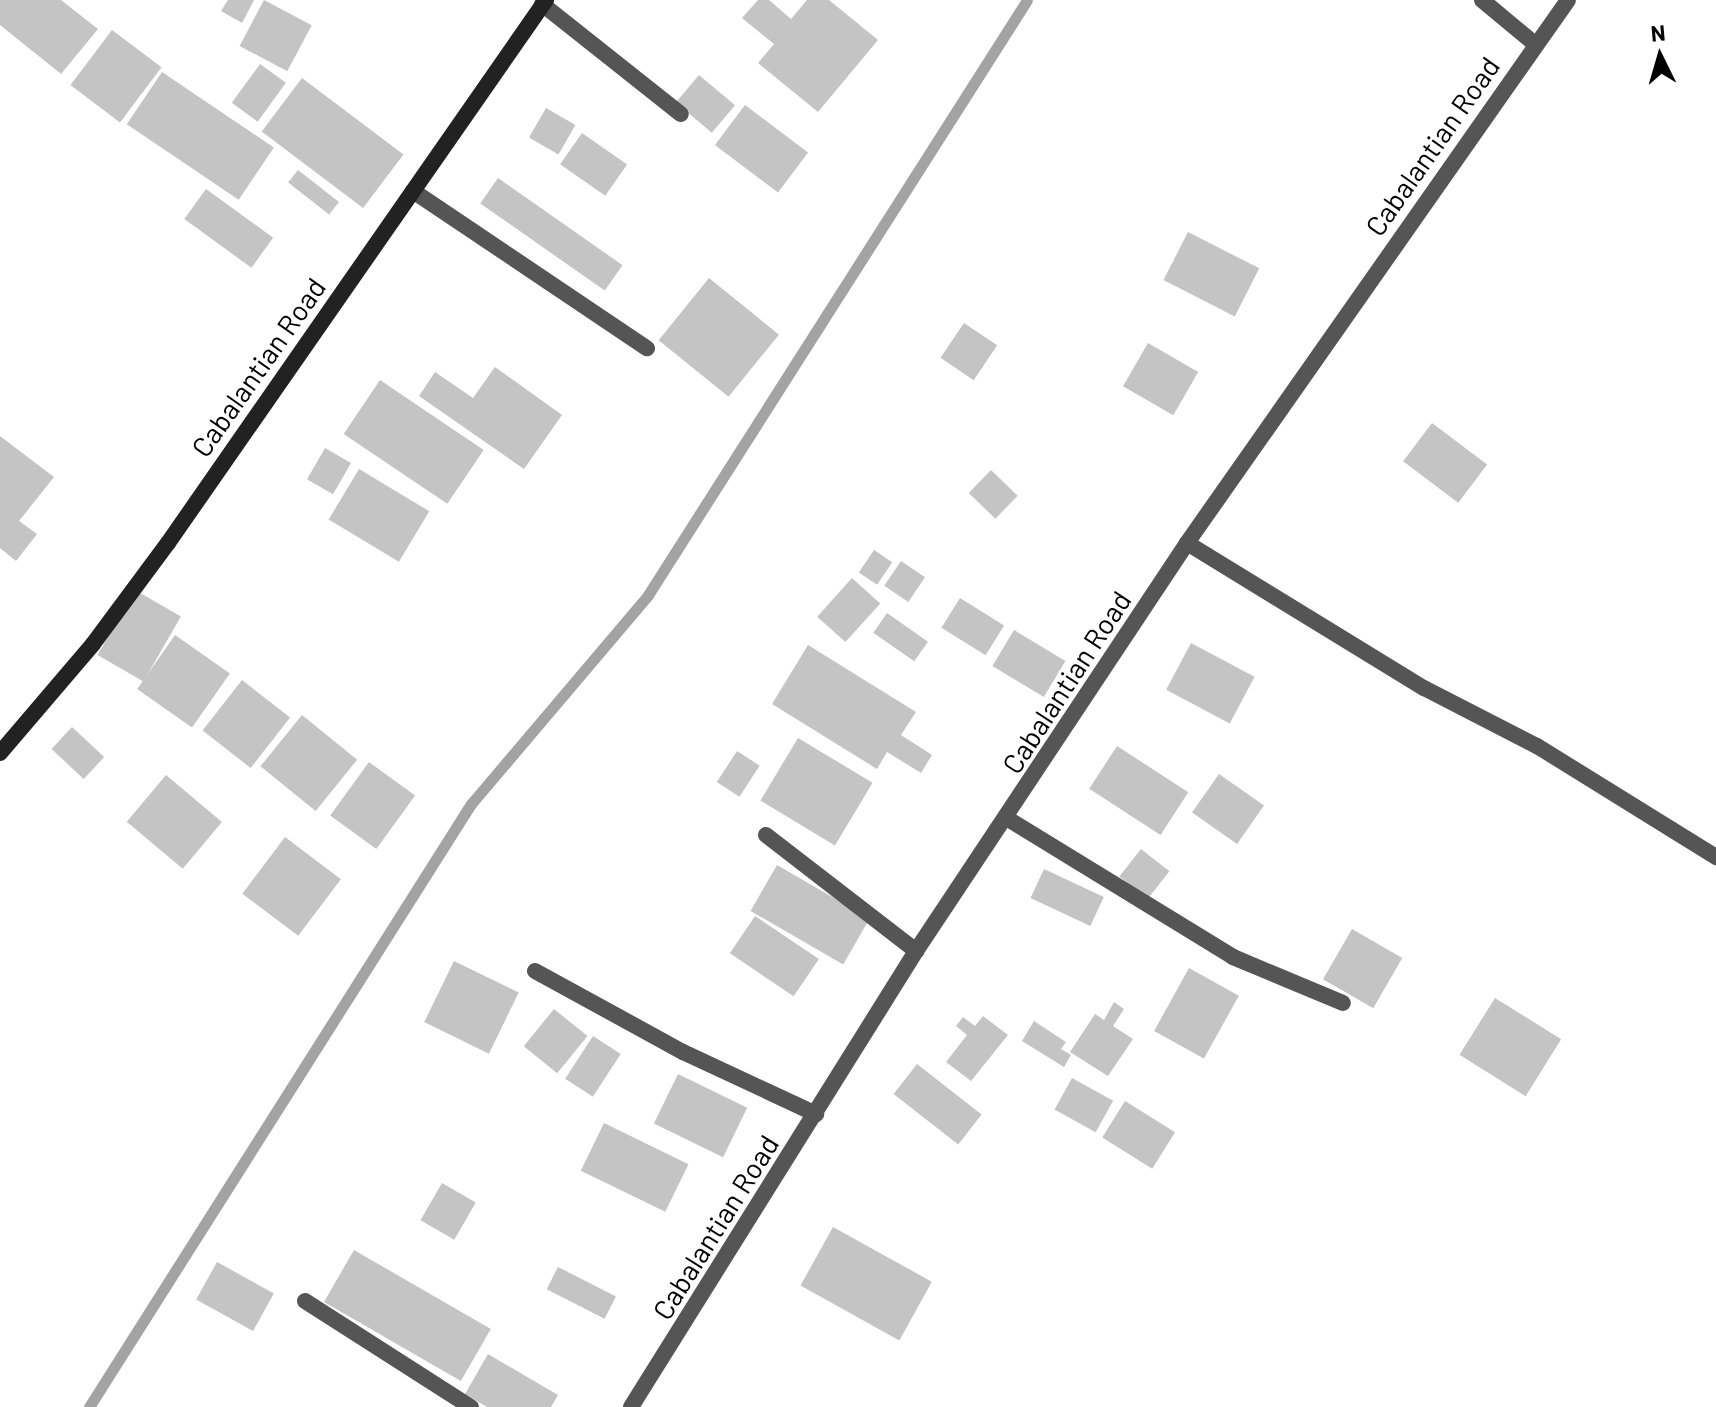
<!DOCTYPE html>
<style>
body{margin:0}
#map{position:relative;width:1716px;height:1407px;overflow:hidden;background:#fff;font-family:Barlow,sans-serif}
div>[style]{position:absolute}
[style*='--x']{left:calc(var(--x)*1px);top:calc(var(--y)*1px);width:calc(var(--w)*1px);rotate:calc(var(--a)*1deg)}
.stream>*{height:11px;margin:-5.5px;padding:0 5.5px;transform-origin:5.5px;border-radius:5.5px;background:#a3a3a3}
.building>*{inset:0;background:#c4c4c4;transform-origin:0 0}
.lane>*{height:16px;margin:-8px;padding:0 8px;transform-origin:8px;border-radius:8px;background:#555}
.street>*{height:16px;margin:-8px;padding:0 8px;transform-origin:8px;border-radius:8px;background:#555}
.secondary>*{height:16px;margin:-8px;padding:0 8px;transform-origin:8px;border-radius:8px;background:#222}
span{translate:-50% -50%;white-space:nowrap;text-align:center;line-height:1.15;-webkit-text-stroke:6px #fff;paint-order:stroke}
.street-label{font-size:28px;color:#000}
.north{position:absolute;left:1620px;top:16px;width:80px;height:80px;-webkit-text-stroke:6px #fff;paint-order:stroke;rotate:355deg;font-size:22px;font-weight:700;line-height:32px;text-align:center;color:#000}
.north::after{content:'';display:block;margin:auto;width:28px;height:36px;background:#000;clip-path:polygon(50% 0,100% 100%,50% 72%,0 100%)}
</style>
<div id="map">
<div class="stream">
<i style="--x:89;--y:1407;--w:714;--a:-57.65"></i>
<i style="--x:471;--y:804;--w:274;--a:-49.7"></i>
<i style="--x:648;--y:595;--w:705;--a:-57.5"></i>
</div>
<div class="building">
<i style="clip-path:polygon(0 0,61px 0,98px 29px,61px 74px,0 25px)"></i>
<i style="clip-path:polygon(228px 0,254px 0,242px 23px,221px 11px)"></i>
<i style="left:264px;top:0;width:54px;height:52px;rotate:28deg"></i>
<i style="clip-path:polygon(758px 0,769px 0,791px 19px,807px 0,829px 0,878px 40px,818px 112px,758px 63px,774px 44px,742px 18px)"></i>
<i style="left:112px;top:30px;width:62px;height:69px;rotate:37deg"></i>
<i style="left:260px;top:64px;width:32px;height:48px;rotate:36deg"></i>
<i style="left:162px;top:72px;width:135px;height:63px;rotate:34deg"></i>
<i style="left:699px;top:75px;width:47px;height:36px;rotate:40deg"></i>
<i style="left:302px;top:78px;width:127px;height:67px;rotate:37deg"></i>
<i style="left:745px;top:105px;width:79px;height:50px;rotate:37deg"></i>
<i style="left:546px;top:108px;width:34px;height:34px;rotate:30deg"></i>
<i style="left:582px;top:133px;width:55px;height:38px;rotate:35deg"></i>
<i style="left:298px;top:170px;width:52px;height:16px;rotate:38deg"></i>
<i style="left:498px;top:178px;width:152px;height:31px;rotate:35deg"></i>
<i style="left:206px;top:189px;width:83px;height:37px;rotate:36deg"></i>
<i style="left:1188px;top:232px;width:80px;height:54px;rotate:27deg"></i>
<i style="left:709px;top:278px;width:90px;height:80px;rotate:39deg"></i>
<i style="left:964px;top:323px;width:40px;height:42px;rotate:34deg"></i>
<i style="left:1148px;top:343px;width:58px;height:50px;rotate:30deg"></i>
<i style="clip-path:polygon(495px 367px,562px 415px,524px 469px,419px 396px,435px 372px,473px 398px)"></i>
<i style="left:380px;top:380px;width:125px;height:65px;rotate:34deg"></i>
<i style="left:1432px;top:423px;width:69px;height:48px;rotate:37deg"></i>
<i style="clip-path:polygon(0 436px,54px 477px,19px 521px,37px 534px,16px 561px,0 548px)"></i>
<i style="left:325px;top:448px;width:30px;height:36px;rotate:30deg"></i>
<i style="left:359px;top:469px;width:82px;height:59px;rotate:31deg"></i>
<i style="left:991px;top:470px;width:37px;height:32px;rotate:44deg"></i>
<i style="left:874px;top:550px;width:22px;height:27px;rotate:34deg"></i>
<i style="left:901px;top:561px;width:29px;height:30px;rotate:34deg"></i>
<i style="left:852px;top:578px;width:38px;height:52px;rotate:42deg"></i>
<i style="left:135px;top:590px;width:53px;height:75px;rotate:30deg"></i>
<i style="left:960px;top:598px;width:52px;height:35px;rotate:32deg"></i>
<i style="left:887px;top:613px;width:50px;height:24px;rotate:35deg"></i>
<i style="left:1014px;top:630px;width:60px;height:42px;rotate:31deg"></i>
<i style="left:175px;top:635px;width:67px;height:66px;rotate:35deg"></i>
<i style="left:1191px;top:643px;width:72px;height:53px;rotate:28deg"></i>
<i style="clip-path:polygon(808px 645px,916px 712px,901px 735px,932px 755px,921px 773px,887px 752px,877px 769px,772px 704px)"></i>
<i style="left:242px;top:680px;width:61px;height:64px;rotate:38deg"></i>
<i style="left:302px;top:715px;width:71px;height:66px;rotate:39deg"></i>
<i style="left:72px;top:727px;width:44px;height:30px;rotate:43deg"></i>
<i style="left:798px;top:738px;width:87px;height:73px;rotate:31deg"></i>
<i style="left:1117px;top:746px;width:85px;height:51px;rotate:33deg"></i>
<i style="left:737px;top:751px;width:27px;height:37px;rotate:33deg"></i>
<i style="left:369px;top:762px;width:57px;height:66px;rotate:36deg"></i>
<i style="left:1219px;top:774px;width:55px;height:47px;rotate:35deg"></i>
<i style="left:166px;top:775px;width:73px;height:61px;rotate:40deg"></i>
<i style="left:285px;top:837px;width:70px;height:71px;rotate:37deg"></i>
<i style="left:1141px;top:849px;width:36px;height:35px;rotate:38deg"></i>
<i style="left:777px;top:865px;width:107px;height:53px;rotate:30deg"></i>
<i style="left:1044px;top:869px;width:66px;height:32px;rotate:25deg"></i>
<i style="left:755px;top:916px;width:77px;height:45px;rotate:34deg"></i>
<i style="left:1352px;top:929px;width:58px;height:58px;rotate:30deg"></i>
<i style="left:454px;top:961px;width:72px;height:68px;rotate:26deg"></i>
<i style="left:1189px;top:968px;width:57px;height:72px;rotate:29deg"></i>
<i style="left:1495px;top:998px;width:78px;height:67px;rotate:32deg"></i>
<i style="clip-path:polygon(1114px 1002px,1124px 1009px,1113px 1026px,1133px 1039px,1108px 1076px,1070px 1052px,1095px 1014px,1104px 1020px)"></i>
<i style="left:554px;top:1009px;width:43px;height:48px;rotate:39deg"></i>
<i style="clip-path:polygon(983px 1016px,1008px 1035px,971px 1081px,946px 1062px,967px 1035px,956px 1026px,963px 1017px,975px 1026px)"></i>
<i style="clip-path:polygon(1034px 1021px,1066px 1042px,1061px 1049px,1071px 1055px,1064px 1067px,1022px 1041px)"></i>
<i style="left:593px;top:1036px;width:33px;height:51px;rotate:33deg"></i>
<i style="left:917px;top:1064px;width:82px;height:38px;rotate:38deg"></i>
<i style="left:678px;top:1074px;width:77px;height:55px;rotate:26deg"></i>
<i style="left:1072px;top:1078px;width:47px;height:36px;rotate:29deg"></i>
<i style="left:1125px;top:1101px;width:59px;height:43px;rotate:32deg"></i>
<i style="left:604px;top:1123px;width:94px;height:53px;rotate:26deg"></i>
<i style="left:442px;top:1183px;width:39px;height:43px;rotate:30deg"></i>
<i style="left:833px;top:1227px;width:113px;height:67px;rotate:29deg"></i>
<i style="left:354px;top:1250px;width:158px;height:60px;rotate:30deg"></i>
<i style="left:217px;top:1262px;width:65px;height:43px;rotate:29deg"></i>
<i style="left:558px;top:1267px;width:65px;height:25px;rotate:27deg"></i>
<i style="clip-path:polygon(488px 1354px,558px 1395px,551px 1407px,487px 1407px,465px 1394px)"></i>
</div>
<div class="lane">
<i style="--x:1482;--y:0;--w:69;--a:39.7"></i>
<i style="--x:766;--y:835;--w:190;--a:37.7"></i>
</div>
<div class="street">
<i style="--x:542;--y:4;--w:177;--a:38.4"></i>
<i style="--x:413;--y:191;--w:282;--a:33.9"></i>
<i style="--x:1187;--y:543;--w:278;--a:31.5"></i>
<i style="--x:1424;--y:688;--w:127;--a:27.2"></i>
<i style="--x:1537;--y:746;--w:211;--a:31.8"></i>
<i style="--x:1008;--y:819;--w:264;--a:31.5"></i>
<i style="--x:1233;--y:957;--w:119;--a:22.7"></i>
<i style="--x:535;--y:971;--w:169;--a:28.7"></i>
<i style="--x:683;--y:1052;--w:147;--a:25"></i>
<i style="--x:305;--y:1301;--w:197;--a:32.6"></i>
<i style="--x:631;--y:1407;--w:538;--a:-57.99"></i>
<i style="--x:916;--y:951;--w:490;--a:-56.4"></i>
<i style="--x:1187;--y:543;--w:663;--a:-54.94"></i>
</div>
<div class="secondary">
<i style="--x:0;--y:753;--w:143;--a:-49.5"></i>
<i style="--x:93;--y:644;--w:126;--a:-53.4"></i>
<i style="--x:168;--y:543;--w:662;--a:-55.16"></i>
</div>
<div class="street-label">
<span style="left:1432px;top:146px;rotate:-55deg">Cabalantian Road</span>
<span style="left:258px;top:367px;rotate:-55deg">Cabalantian Road</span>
<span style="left:1066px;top:682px;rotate:-57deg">Cabalantian Road</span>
<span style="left:715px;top:1227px;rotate:-58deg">Cabalantian Road</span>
</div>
<div class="north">N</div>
</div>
